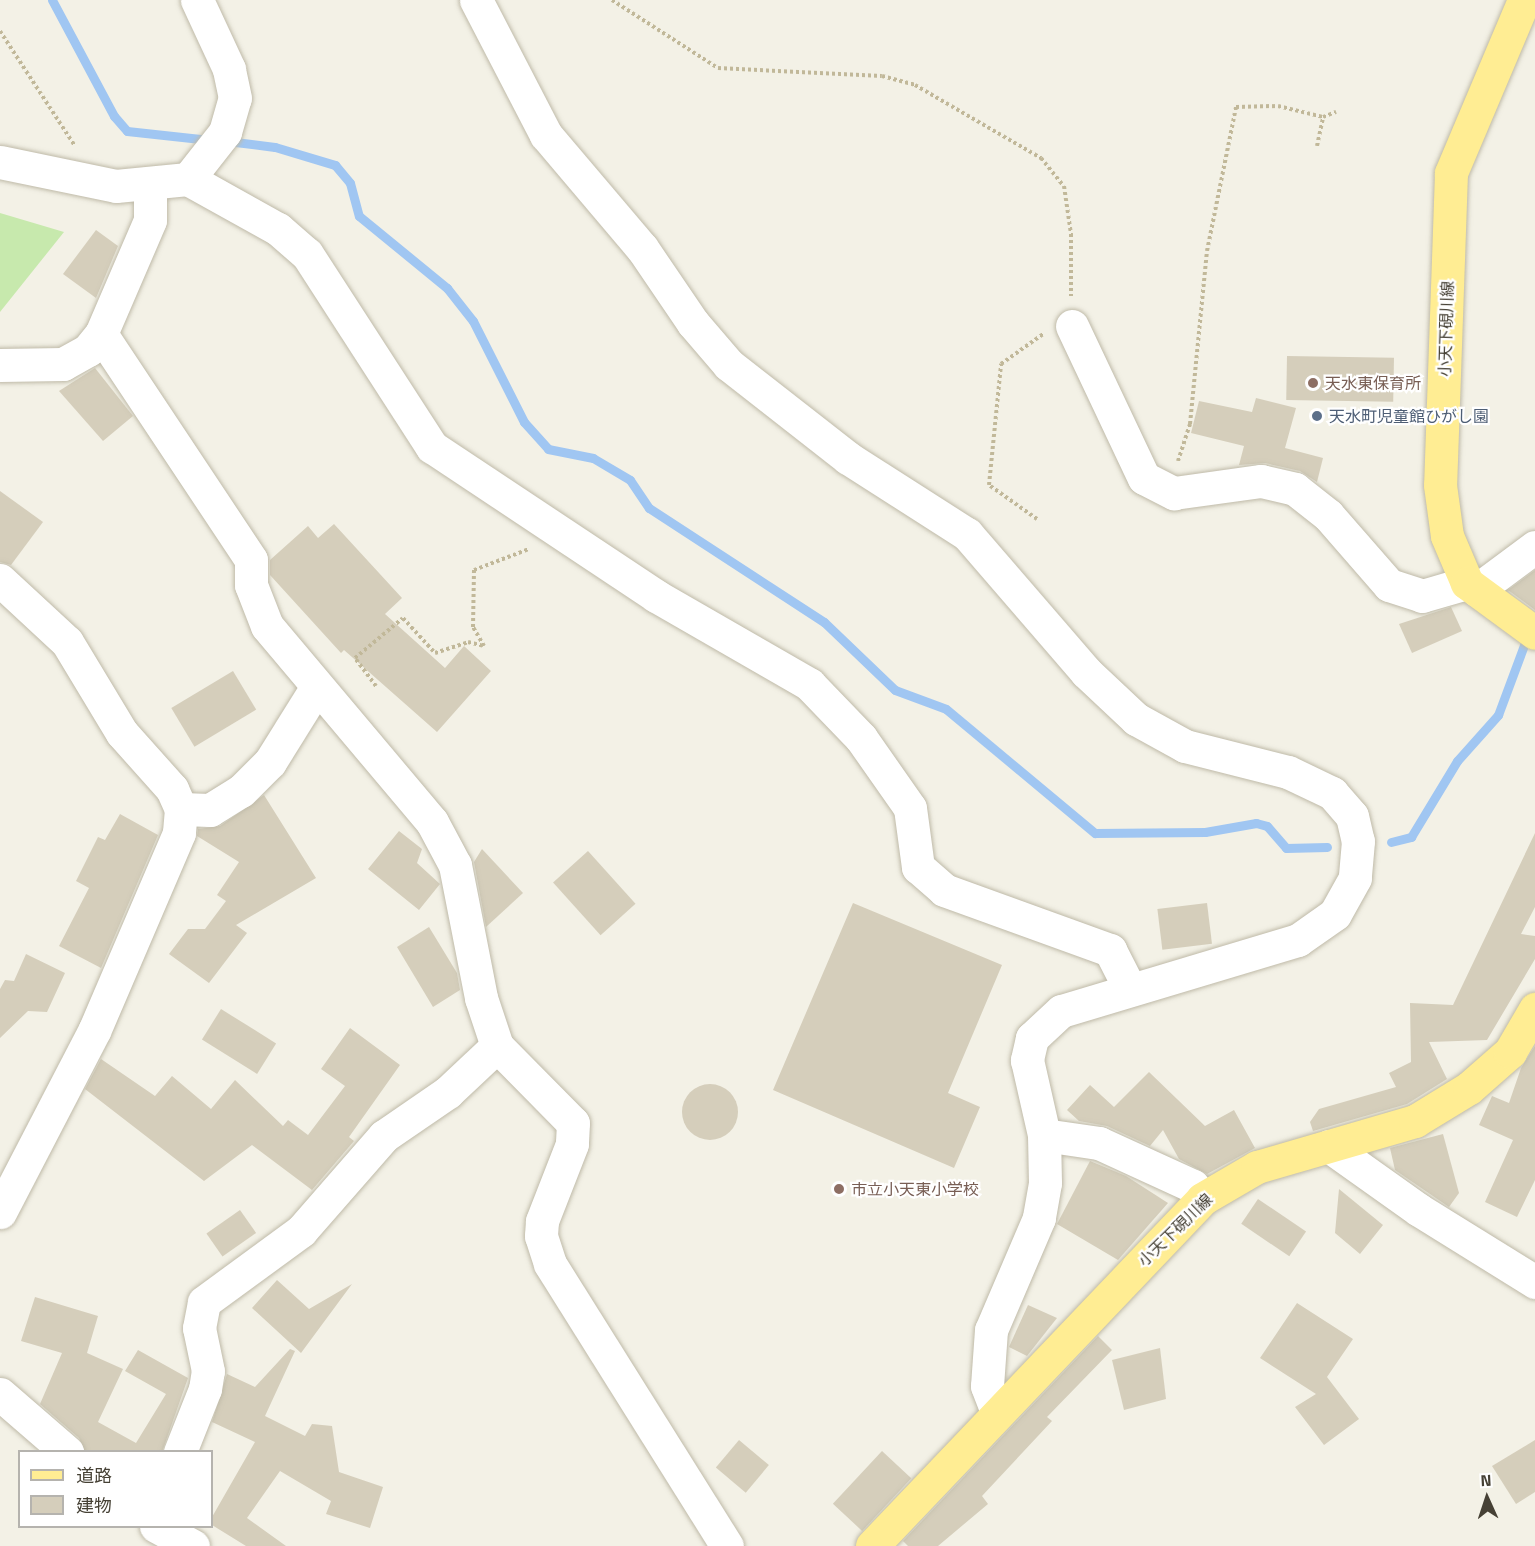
<!DOCTYPE html>
<meta charset="utf-8">
<style>
body{margin:0}
#map{position:relative;width:1535px;height:1546px;overflow:hidden;background:#f3f1e6;font-family:"Titillium Web","Noto Sans JP",sans-serif}
div>[style]{position:absolute}
[style*='--x']{left:calc(var(--x)*1px);top:calc(var(--y)*1px);width:calc(var(--w)*1px);rotate:calc(var(--a)*1deg)}
.green>*{inset:0;background:#c7e9ad}
.stream>*{height:9px;margin:-4.5px;padding:0 4.5px;transform-origin:4.5px;border-radius:4.5px;background:#a0c6f2}
.building>*{inset:0;background:#d5cebb;transform-origin:0 0}
.round{border-radius:50%}
.path>*{height:4px;margin-top:-2px;transform-origin:0;background:repeating-linear-gradient(90deg,#c1b899 0 3px,transparent 0 6px)}
.roads{filter:drop-shadow(0 0 2px #bfbaa8) drop-shadow(0 0 2px #bfbaa8)}
.minor>*{height:33px;margin:-16.5px;padding:0 16.5px;transform-origin:16.5px;border-radius:16.5px;background:#fff}
.major>*{height:33px;margin:-16.5px;padding:0 16.5px;transform-origin:16.5px;border-radius:16.5px;background:#ffed93}
.dots>*{width:16px;height:16px;translate:-50% -50%;box-sizing:border-box;border:3px solid #fff;border-radius:50%}
span{translate:-50% -50%;white-space:nowrap;text-align:center;line-height:1.15;-webkit-text-stroke:4.5px #fff;paint-order:stroke}
.street-label{font-size:16px;color:#464135}
.education-label{font-size:16px;color:#785e54}
.left{translate:0 -50%;text-align:left}
.service-label{font-size:16px;color:#4e5e75}
.legend{position:absolute;left:18px;top:1450px;width:195px;height:78px;box-sizing:border-box;background:#fff;border:2px solid #b5b3ae;margin:0;padding:8px 10px;list-style:none;font-size:18px;color:#464135}
.legend li{display:flex;align-items:center;gap:12px;height:30px}
.legend b{width:30px;border:2px solid #b5b3ae}
.north{position:absolute;left:1457px;top:1468px;width:60px;height:60px;-webkit-text-stroke:4px #fff;paint-order:stroke;rotate:357deg;font-size:16px;font-weight:700;line-height:24px;text-align:center;color:#464135}
.north::after{content:'';display:block;margin:auto;width:21px;height:27px;background:#464135;clip-path:polygon(50% 0,100% 100%,50% 72%,0 100%)}
</style>
<div id="map">
<div class="green">
<i style="clip-path:polygon(0 213px,64px 232px,0 312px)"></i>
</div>
<div class="stream">
<i style="--x:52;--y:0;--w:132;--a:61.9"></i>
<i style="--x:114;--y:116;--w:20;--a:49"></i>
<i style="--x:127;--y:131;--w:83;--a:6.2"></i>
<i style="--x:227;--y:141;--w:48;--a:7.1"></i>
<i style="--x:275;--y:147;--w:63;--a:16.7"></i>
<i style="--x:335;--y:165;--w:23;--a:50"></i>
<i style="--x:350;--y:183;--w:34;--a:75"></i>
<i style="--x:359;--y:216;--w:114;--a:39.3"></i>
<i style="--x:447;--y:288;--w:42;--a:51.8"></i>
<i style="--x:473;--y:321;--w:113;--a:63.2"></i>
<i style="--x:524;--y:422;--w:36;--a:48"></i>
<i style="--x:548;--y:449;--w:46;--a:11.3"></i>
<i style="--x:593;--y:458;--w:43;--a:30.7"></i>
<i style="--x:630;--y:480;--w:34;--a:56"></i>
<i style="--x:649;--y:508;--w:209;--a:33.1"></i>
<i style="--x:824;--y:622;--w:98;--a:43.8"></i>
<i style="--x:895;--y:690;--w:54;--a:20.4"></i>
<i style="--x:946;--y:709;--w:194;--a:39.8"></i>
<i style="--x:1095;--y:833;--w:110;--a:-0.5"></i>
<i style="--x:1205;--y:832;--w:52;--a:-10"></i>
<i style="--x:1256;--y:823;--w:11;--a:15"></i>
<i style="--x:1267;--y:826;--w:29;--a:49"></i>
<i style="--x:1286;--y:848;--w:41;--a:-1.4"></i>
<i style="--x:1391;--y:842;--w:21;--a:-14"></i>
<i style="--x:1411;--y:837;--w:89;--a:-58.8"></i>
<i style="--x:1457;--y:761;--w:62;--a:-48.3"></i>
<i style="--x:1498;--y:715;--w:75;--a:-69.6"></i>
</div>
<div class="building">
<i style="clip-path:polygon(96px 230px,118px 246px,96px 298px,63px 274px)"></i>
<i style="left:1287px;top:356px;width:107px;height:44px;rotate:1deg"></i>
<i style="clip-path:polygon(95px 368px,133px 416px,103px 441px,59px 391px)"></i>
<i style="clip-path:polygon(1256px 398px,1296px 408px,1285px 448px,1323px 458px,1317px 482px,1300px 471px,1265px 463px,1239px 465px,1244px 446px,1191px 433px,1199px 401px,1252px 412px)"></i>
<i style="clip-path:polygon(0 491px,43px 522px,11px 565px,0 562px)"></i>
<i style="clip-path:polygon(334px 524px,402px 598px,385px 614px,445px 668px,464px 646px,491px 671px,437px 732px,344px 650px,341px 653px,270px 575px,270px 560px,308px 526px,318px 538px)"></i>
<i style="clip-path:polygon(1535px 570px,1535px 610px,1508px 590px)"></i>
<i style="clip-path:polygon(1451px 607px,1462px 631px,1412px 653px,1399px 624px)"></i>
<i style="left:233px;top:671px;width:45px;height:72px;rotate:59deg"></i>
<i style="clip-path:polygon(264px 795px,316px 878px,236px 925px,247px 933px,209px 983px,169px 954px,188px 929px,205px 929px,226px 901px,217px 895px,239px 862px,197px 836px,198px 829px,220px 826px)"></i>
<i style="clip-path:polygon(120px 814px,158px 835px,101px 968px,59px 946px,89px 888px,76px 881px,98px 837px,105px 840px)"></i>
<i style="clip-path:polygon(399px 831px,422px 849px,417px 863px,440px 884px,419px 910px,368px 869px)"></i>
<i style="clip-path:polygon(1535px 833px,1535px 907px,1521px 934px,1535px 936px,1535px 959px,1487px 1040px,1429px 1042px,1447px 1079px,1407px 1104px,1313px 1131px,1310px 1122px,1319px 1109px,1396px 1087px,1389px 1073px,1411px 1062px,1410px 1003px,1453px 1005px)"></i>
<i style="clip-path:polygon(482px 849px,523px 893px,486px 927px,474px 862px)"></i>
<i style="left:588px;top:851px;width:71px;height:47px;rotate:48deg"></i>
<i style="clip-path:polygon(853px 903px,1002px 965px,948px 1093px,980px 1107px,954px 1168px,773px 1090px)"></i>
<i style="left:1207px;top:903px;width:41px;height:50px;rotate:83deg"></i>
<i style="clip-path:polygon(429px 927px,457px 973px,460px 990px,433px 1007px,397px 947px)"></i>
<i style="clip-path:polygon(26px 954px,65px 973px,47px 1012px,28px 1011px,0 1038px,0 989px,5px 980px,14px 981px)"></i>
<i style="left:221px;top:1009px;width:65px;height:36px;rotate:32deg"></i>
<i style="clip-path:polygon(350px 1028px,400px 1065px,349px 1137px,354px 1141px,312px 1190px,252px 1145px,204px 1181px,85px 1089px,101px 1059px,155px 1096px,172px 1076px,211px 1109px,235px 1080px,283px 1126px,288px 1120px,308px 1135px,345px 1086px,321px 1069px)"></i>
<i style="clip-path:polygon(1535px 1046px,1535px 1180px,1517px 1217px,1485px 1202px,1513px 1140px,1479px 1125px,1492px 1096px,1509px 1103px,1521px 1068px)"></i>
<i style="clip-path:polygon(1149px 1072px,1205px 1126px,1234px 1110px,1255px 1148px,1207px 1174px,1179px 1159px,1163px 1130px,1150px 1146px,1107px 1126px,1079px 1121px,1067px 1110px,1090px 1085px,1114px 1107px)"></i>
<i class="round" style="left:682px;top:1084px;width:56px;height:56px"></i>
<i style="clip-path:polygon(1443px 1134px,1459px 1193px,1449px 1207px,1395px 1170px,1390px 1148px)"></i>
<i style="clip-path:polygon(1090px 1161px,1126px 1176px,1168px 1203px,1118px 1260px,1057px 1224px)"></i>
<i style="clip-path:polygon(1339px 1189px,1383px 1225px,1360px 1254px,1335px 1233px)"></i>
<i style="left:1258px;top:1199px;width:58px;height:30px;rotate:34deg"></i>
<i style="left:240px;top:1210px;width:28px;height:41px;rotate:55deg"></i>
<i style="clip-path:polygon(277px 1280px,309px 1309px,352px 1284px,301px 1353px,252px 1308px)"></i>
<i style="clip-path:polygon(35px 1297px,98px 1316px,87px 1353px,123px 1369px,98px 1422px,136px 1443px,166px 1394px,125px 1371px,138px 1350px,188px 1378px,162px 1452px,85px 1452px,79px 1438px,40px 1404px,62px 1353px,21px 1341px)"></i>
<i style="clip-path:polygon(1297px 1303px,1353px 1339px,1327px 1377px,1359px 1419px,1324px 1445px,1295px 1407px,1316px 1394px,1260px 1358px)"></i>
<i style="clip-path:polygon(1028px 1305px,1057px 1318px,1027px 1356px,1009px 1347px)"></i>
<i style="clip-path:polygon(1098px 1336px,1112px 1350px,1047px 1417px,1052px 1421px,982px 1496px,988px 1504px,938px 1546px,908px 1546px,903px 1541px)"></i>
<i style="clip-path:polygon(1160px 1348px,1166px 1399px,1124px 1410px,1112px 1360px)"></i>
<i style="clip-path:polygon(290px 1349px,295px 1351px,265px 1416px,305px 1436px,312px 1424px,332px 1426px,339px 1472px,383px 1487px,370px 1528px,326px 1514px,331px 1501px,280px 1471px,247px 1518px,286px 1546px,246px 1546px,212px 1525px,212px 1517px,255px 1442px,212px 1422px,227px 1374px,255px 1387px)"></i>
<i style="left:739px;top:1440px;width:39px;height:36px;rotate:40deg"></i>
<i style="clip-path:polygon(1535px 1440px,1535px 1492px,1516px 1504px,1492px 1466px)"></i>
<i style="left:882px;top:1451px;width:40px;height:72px;rotate:43deg"></i>
</div>
<div class="path">
<i style="--x:612;--y:0;--w:126;--a:32.7"></i>
<i style="--x:718;--y:68;--w:164;--a:2.8"></i>
<i style="--x:882;--y:76;--w:34;--a:15"></i>
<i style="--x:915;--y:85;--w:146;--a:30.1"></i>
<i style="--x:1041;--y:158;--w:36;--a:51"></i>
<i style="--x:1064;--y:186;--w:49;--a:81.7"></i>
<i style="--x:1071;--y:234;--w:62;--a:90"></i>
<i style="--x:0;--y:31;--w:137;--a:56.9"></i>
<i style="--x:1317;--y:146;--w:30;--a:-78"></i>
<i style="--x:1178;--y:461;--w:39;--a:-72"></i>
<i style="--x:1190;--y:424;--w:174;--a:-84.4"></i>
<i style="--x:1207;--y:251;--w:147;--a:-78.6"></i>
<i style="--x:1236;--y:107;--w:42;--a:-1.4"></i>
<i style="--x:1278;--y:106;--w:46;--a:13.7"></i>
<i style="--x:1323;--y:117;--w:14;--a:-21"></i>
<i style="--x:1037;--y:519;--w:59;--a:-144.7"></i>
<i style="--x:989;--y:485;--w:122;--a:-84.3"></i>
<i style="--x:1001;--y:364;--w:52;--a:-35.5"></i>
<i style="--x:376;--y:686;--w:35;--a:-127"></i>
<i style="--x:355;--y:658;--w:62;--a:-39.8"></i>
<i style="--x:403;--y:618;--w:47;--a:47.6"></i>
<i style="--x:435;--y:653;--w:35;--a:-18"></i>
<i style="--x:468;--y:642;--w:16;--a:14"></i>
<i style="--x:484;--y:646;--w:22;--a:-120"></i>
<i style="--x:473;--y:627;--w:57;--a:-89"></i>
<i style="--x:474;--y:570;--w:59;--a:-20.9"></i>
</div>
<div class="roads">
<div class="minor">
<i style="--x:476;--y:0;--w:152;--a:62.6"></i>
<i style="--x:546;--y:135;--w:148;--a:49.7"></i>
<i style="--x:642;--y:248;--w:91;--a:55.8"></i>
<i style="--x:693;--y:323;--w:55;--a:49.4"></i>
<i style="--x:729;--y:365;--w:151;--a:38"></i>
<i style="--x:848;--y:458;--w:141;--a:32.6"></i>
<i style="--x:967;--y:534;--w:182;--a:49.2"></i>
<i style="--x:1086;--y:672;--w:69;--a:43.2"></i>
<i style="--x:1136;--y:719;--w:56;--a:28.9"></i>
<i style="--x:1185;--y:746;--w:106;--a:14.2"></i>
<i style="--x:1288;--y:772;--w:49;--a:25.5"></i>
<i style="--x:1332;--y:793;--w:30;--a:49"></i>
<i style="--x:1352;--y:816;--w:26;--a:77"></i>
<i style="--x:1358;--y:841;--w:37;--a:95"></i>
<i style="--x:1355;--y:878;--w:41;--a:119.1"></i>
<i style="--x:1335;--y:914;--w:45;--a:144.9"></i>
<i style="--x:1298;--y:940;--w:247;--a:163.3"></i>
<i style="--x:1061;--y:1011;--w:40;--a:137"></i>
<i style="--x:1032;--y:1038;--w:23;--a:103"></i>
<i style="--x:1027;--y:1060;--w:77;--a:77.2"></i>
<i style="--x:1044;--y:1135;--w:48;--a:88.8"></i>
<i style="--x:1045;--y:1183;--w:36;--a:100"></i>
<i style="--x:1039;--y:1218;--w:122;--a:113.2"></i>
<i style="--x:991;--y:1330;--w:56;--a:94.1"></i>
<i style="--x:987;--y:1386;--w:28;--a:69"></i>
<i style="--x:0;--y:162;--w:118;--a:11.7"></i>
<i style="--x:116;--y:186;--w:72;--a:-5.6"></i>
<i style="--x:188;--y:179;--w:60;--a:-51.8"></i>
<i style="--x:225;--y:132;--w:35;--a:-74"></i>
<i style="--x:235;--y:98;--w:30;--a:-102"></i>
<i style="--x:229;--y:69;--w:76;--a:-114.9"></i>
<i style="--x:188;--y:179;--w:103;--a:29.1"></i>
<i style="--x:278;--y:229;--w:38;--a:41"></i>
<i style="--x:307;--y:254;--w:230;--a:57.1"></i>
<i style="--x:432;--y:447;--w:269;--a:33.6"></i>
<i style="--x:656;--y:596;--w:177;--a:29.9"></i>
<i style="--x:809;--y:684;--w:75;--a:46.1"></i>
<i style="--x:861;--y:738;--w:85;--a:55"></i>
<i style="--x:910;--y:808;--w:60;--a:82.3"></i>
<i style="--x:918;--y:867;--w:35;--a:41"></i>
<i style="--x:944;--y:890;--w:177;--a:19.9"></i>
<i style="--x:1110;--y:950;--w:44;--a:62.9"></i>
<i style="--x:1072;--y:326;--w:168;--a:64.7"></i>
<i style="--x:1144;--y:478;--w:34;--a:27"></i>
<i style="--x:1174;--y:493;--w:88;--a:-7.9"></i>
<i style="--x:1261;--y:481;--w:35;--a:13"></i>
<i style="--x:1295;--y:489;--w:42;--a:38.2"></i>
<i style="--x:1328;--y:515;--w:93;--a:48.9"></i>
<i style="--x:1389;--y:585;--w:35;--a:18"></i>
<i style="--x:1422;--y:596;--w:47;--a:-16.1"></i>
<i style="--x:101;--y:334;--w:271;--a:56.4"></i>
<i style="--x:251;--y:560;--w:25;--a:90"></i>
<i style="--x:251;--y:585;--w:44;--a:68.7"></i>
<i style="--x:267;--y:626;--w:256;--a:49.9"></i>
<i style="--x:432;--y:822;--w:49;--a:61.9"></i>
<i style="--x:455;--y:865;--w:136;--a:78.9"></i>
<i style="--x:481;--y:998;--w:51;--a:71.6"></i>
<i style="--x:497;--y:1046;--w:108;--a:45.4"></i>
<i style="--x:573;--y:1123;--w:21;--a:93"></i>
<i style="--x:572;--y:1144;--w:83;--a:111.3"></i>
<i style="--x:542;--y:1221;--w:15;--a:94"></i>
<i style="--x:541;--y:1236;--w:29;--a:72"></i>
<i style="--x:550;--y:1264;--w:333;--a:57.9"></i>
<i style="--x:0;--y:365;--w:63;--a:-0.9"></i>
<i style="--x:63;--y:364;--w:29;--a:-29"></i>
<i style="--x:88;--y:350;--w:21;--a:-51"></i>
<i style="--x:101;--y:334;--w:124;--a:-66.7"></i>
<i style="--x:150;--y:220;--w:36;--a:-90"></i>
<i style="--x:0;--y:580;--w:91;--a:42.8"></i>
<i style="--x:67;--y:642;--w:106;--a:58.9"></i>
<i style="--x:122;--y:733;--w:75;--a:48.2"></i>
<i style="--x:172;--y:789;--w:22;--a:66"></i>
<i style="--x:181;--y:809;--w:24;--a:95"></i>
<i style="--x:179;--y:833;--w:215;--a:113.2"></i>
<i style="--x:94;--y:1031;--w:204;--a:117.4"></i>
<i style="--x:1477;--y:590;--w:72;--a:-36.6"></i>
<i style="--x:181;--y:809;--w:29;--a:2"></i>
<i style="--x:210;--y:810;--w:36;--a:-32"></i>
<i style="--x:241;--y:791;--w:41;--a:-45"></i>
<i style="--x:270;--y:762;--w:87;--a:-58.1"></i>
<i style="--x:1044;--y:1135;--w:56;--a:8.3"></i>
<i style="--x:1099;--y:1143;--w:103;--a:24.6"></i>
<i style="--x:1193;--y:1186;--w:16;--a:55"></i>
<i style="--x:1329;--y:1146;--w:110;--a:35.4"></i>
<i style="--x:1419;--y:1210;--w:137;--a:31.8"></i>
<i style="--x:0;--y:1394;--w:89;--a:40.9"></i>
<i style="--x:180;--y:1452;--w:68;--a:-68.4"></i>
<i style="--x:205;--y:1389;--w:18;--a:-81"></i>
<i style="--x:208;--y:1371;--w:44;--a:-101.8"></i>
<i style="--x:199;--y:1328;--w:26;--a:-79"></i>
<i style="--x:204;--y:1302;--w:120;--a:-36.2"></i>
<i style="--x:301;--y:1231;--w:126;--a:-48.9"></i>
<i style="--x:384;--y:1136;--w:78;--a:-34.5"></i>
<i style="--x:448;--y:1092;--w:67;--a:-43.2"></i>
<i style="--x:156;--y:1526;--w:42;--a:28.4"></i>
</div>
<div class="major">
<i style="--x:1524;--y:0;--w:188;--a:112.9"></i>
<i style="--x:1451;--y:173;--w:312;--a:92"></i>
<i style="--x:1440;--y:485;--w:51;--a:82.2"></i>
<i style="--x:1447;--y:536;--w:51;--a:66.9"></i>
<i style="--x:1467;--y:583;--w:84;--a:36.3"></i>
<i style="--x:872;--y:1546;--w:479;--a:-46.4"></i>
<i style="--x:1202;--y:1199;--w:64;--a:-30.2"></i>
<i style="--x:1257;--y:1167;--w:165;--a:-16.2"></i>
<i style="--x:1415;--y:1121;--w:63;--a:-31.4"></i>
<i style="--x:1469;--y:1088;--w:55;--a:-41.3"></i>
<i style="--x:1510;--y:1052;--w:50;--a:-59.8"></i>
</div>
</div>
<div class="dots">
<i style="left:1313px;top:383px;background:#8d6e63"></i>
<i style="left:1317px;top:416px;background:#5c6f8a"></i>
<i style="left:839px;top:1189px;background:#8d6e63"></i>
</div>
<div class="street-label">
<span style="left:1446px;top:329px;rotate:-88deg">小天下硯川線</span>
<span style="left:1175px;top:1230px;rotate:-44deg">小天下硯川線</span>
</div>
<div class="education-label">
<span class="left" style="left:1325px;top:383px">天水東保育所</span>
<span class="left" style="left:851px;top:1189px">市立小天東小学校</span>
</div>
<div class="service-label">
<span class="left" style="left:1329px;top:416px">天水町児童館ひがし園</span>
</div>
<ul class="legend">
<li><b style="height:8px;background:#ffed93"></b>道路</li>
<li><b style="height:16px;background:#d5cebb"></b>建物</li>
</ul>
<div class="north">N</div>
</div>
